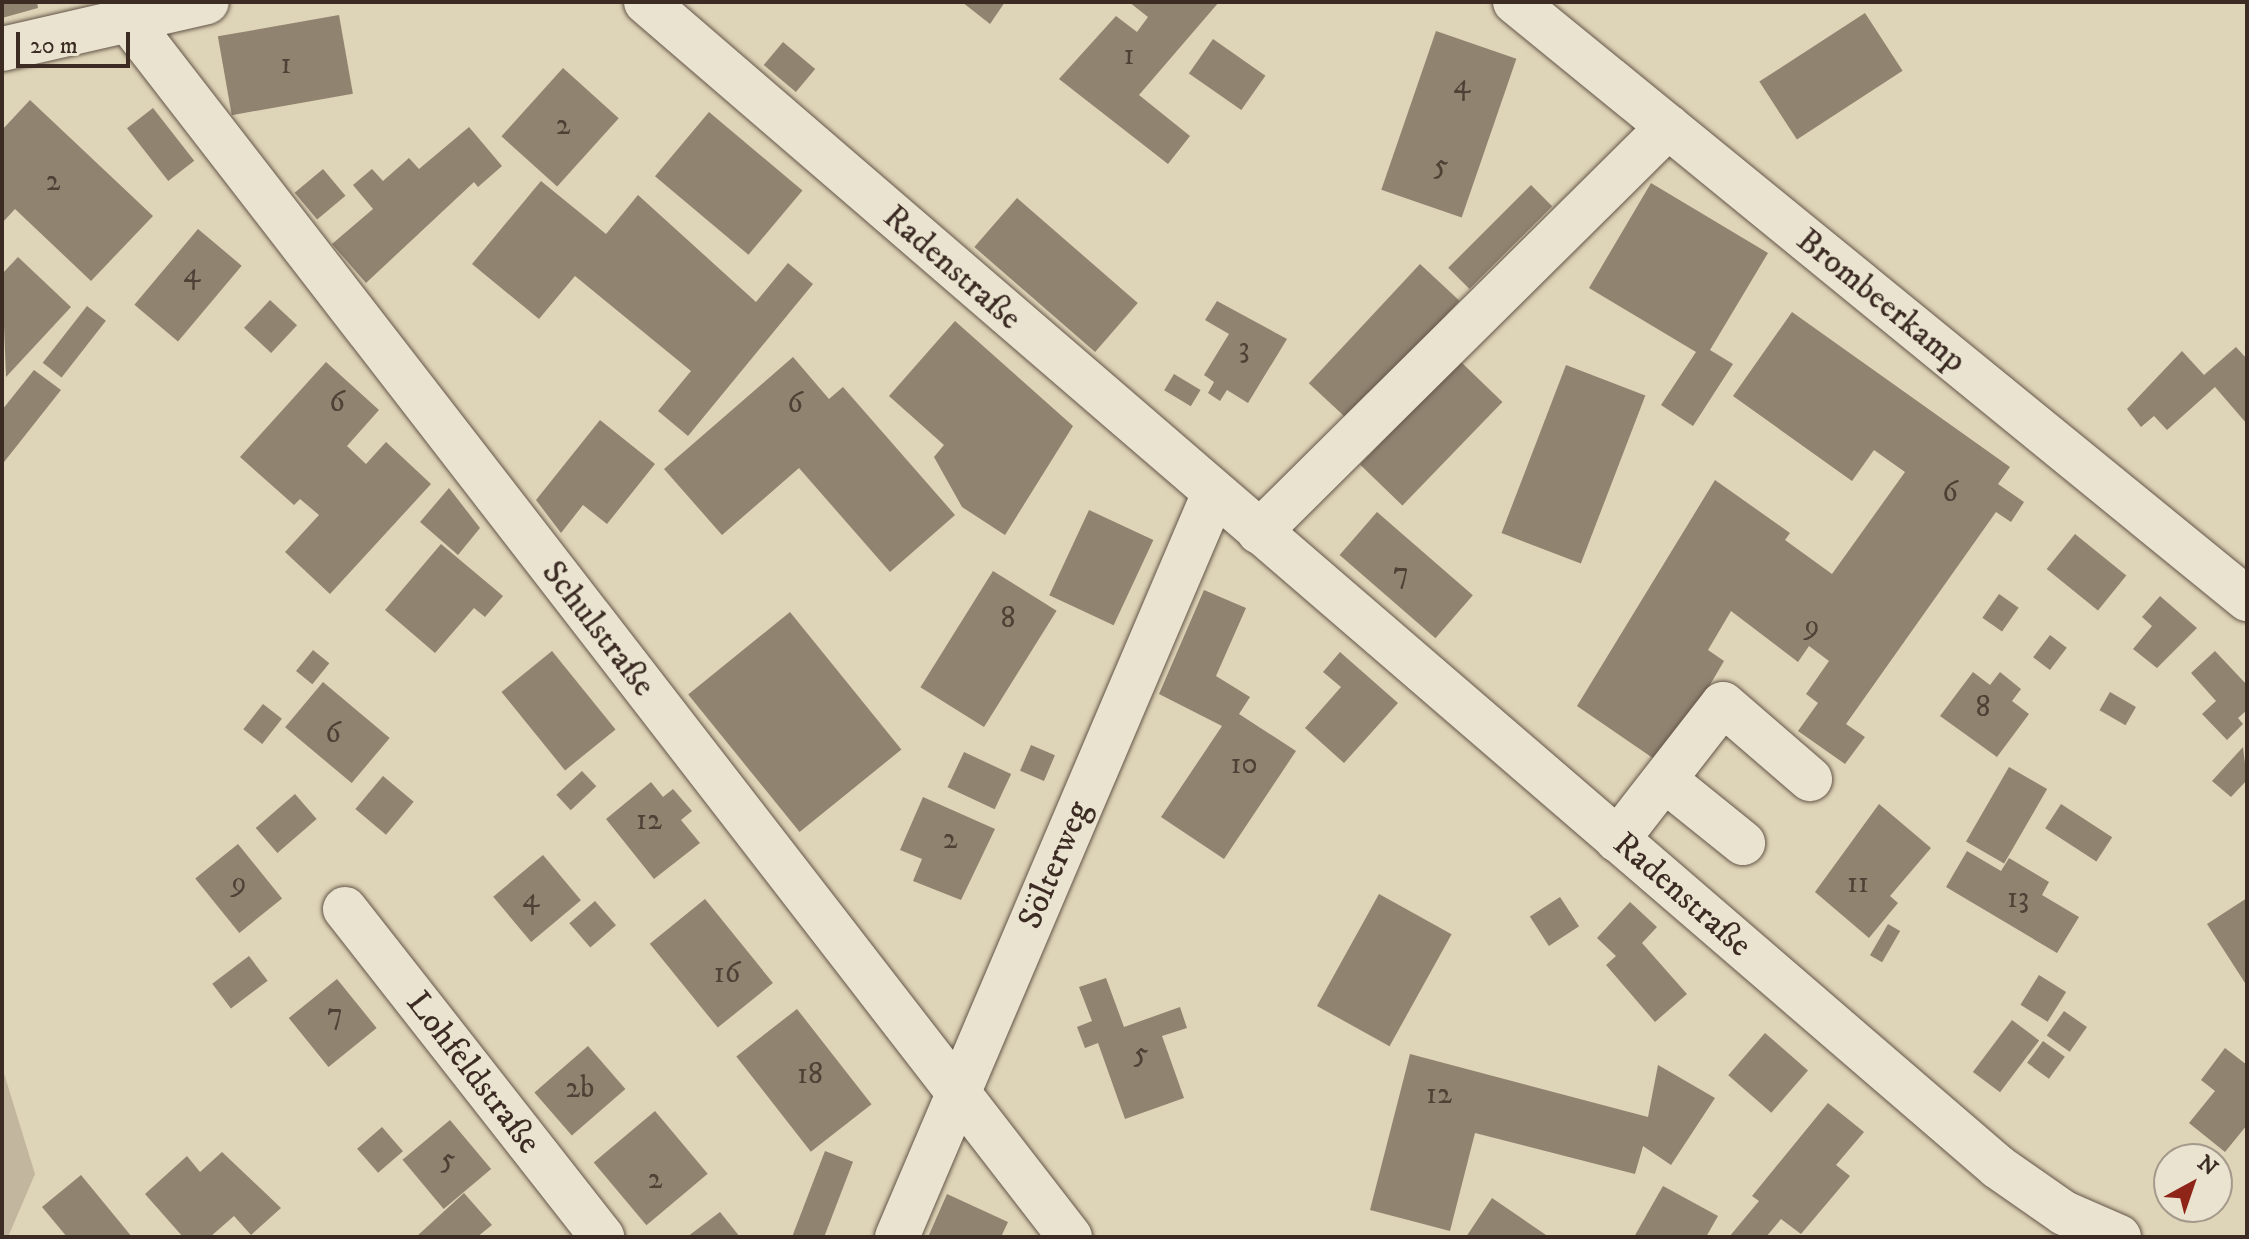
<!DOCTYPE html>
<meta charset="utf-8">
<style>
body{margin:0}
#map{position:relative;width:2249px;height:1239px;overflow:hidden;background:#ded4b7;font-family:"IM FELL DW Pica",serif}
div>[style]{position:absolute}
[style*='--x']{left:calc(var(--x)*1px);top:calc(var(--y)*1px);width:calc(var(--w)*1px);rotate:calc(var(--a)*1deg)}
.green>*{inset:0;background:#c2b79e}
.building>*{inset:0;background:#908370;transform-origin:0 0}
.roads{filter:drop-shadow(0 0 2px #645548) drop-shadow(0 0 2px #645548)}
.minor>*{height:44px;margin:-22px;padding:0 22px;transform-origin:22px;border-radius:22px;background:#eae3d0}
span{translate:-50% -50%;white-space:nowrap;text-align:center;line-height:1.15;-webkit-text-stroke:6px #eae3d0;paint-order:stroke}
.number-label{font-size:30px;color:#504136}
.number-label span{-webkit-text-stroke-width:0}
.street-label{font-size:34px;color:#3b2b23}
.frame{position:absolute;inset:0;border:4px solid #3b2b23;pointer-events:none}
.north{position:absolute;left:2153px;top:1143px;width:80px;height:80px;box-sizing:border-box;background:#eae3d0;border:2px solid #a4998b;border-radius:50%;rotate:40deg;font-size:22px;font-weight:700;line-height:32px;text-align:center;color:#3b2b23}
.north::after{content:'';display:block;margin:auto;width:28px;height:36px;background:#8f2418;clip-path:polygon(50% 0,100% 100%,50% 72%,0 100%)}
.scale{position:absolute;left:16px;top:32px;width:114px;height:36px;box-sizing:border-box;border:4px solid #3b2b23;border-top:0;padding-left:10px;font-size:24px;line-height:28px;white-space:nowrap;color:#3b2b23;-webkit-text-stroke:6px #eae3d0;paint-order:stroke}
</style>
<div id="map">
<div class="green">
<i style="clip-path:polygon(2px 1067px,35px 1174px,8px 1237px,2px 1237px)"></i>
</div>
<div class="building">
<i style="clip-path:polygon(2px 2px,37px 2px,38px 8px,2px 18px)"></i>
<i style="clip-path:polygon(962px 2px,1005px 2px,990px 24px)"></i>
<i style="clip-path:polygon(1129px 2px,1219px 2px,1139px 95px,1190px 136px,1168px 164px,1059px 79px,1116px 16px,1137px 32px,1148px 17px)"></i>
<i style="left:1865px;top:13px;width:69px;height:126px;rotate:57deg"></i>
<i style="left:339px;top:15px;width:80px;height:123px;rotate:80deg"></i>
<i style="left:1436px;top:31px;width:85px;height:168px;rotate:19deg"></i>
<i style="left:1213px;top:39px;width:64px;height:42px;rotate:35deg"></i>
<i style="left:783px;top:42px;width:42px;height:30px;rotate:40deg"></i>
<i style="left:563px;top:68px;width:75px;height:92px;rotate:42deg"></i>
<i style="clip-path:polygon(30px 100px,153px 216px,91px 281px,15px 209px,2px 223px,2px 130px)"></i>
<i style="left:153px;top:108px;width:67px;height:33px;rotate:52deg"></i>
<i style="left:709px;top:112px;width:122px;height:84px;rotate:40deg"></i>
<i style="clip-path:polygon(469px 127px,502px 166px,478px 187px,474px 182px,366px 283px,332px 244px,373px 209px,353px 185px,372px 169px,383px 181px,409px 158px,419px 169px)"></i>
<i style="left:323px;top:169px;width:35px;height:37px;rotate:50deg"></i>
<i style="clip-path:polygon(541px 181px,606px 234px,638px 195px,756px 302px,788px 263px,813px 284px,688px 436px,658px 411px,691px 371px,575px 276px,539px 319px,472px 264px)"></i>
<i style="clip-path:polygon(1651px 183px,1768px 253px,1710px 350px,1733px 364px,1693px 426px,1661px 405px,1696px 352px,1589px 288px)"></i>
<i style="left:1531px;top:185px;width:30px;height:117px;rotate:45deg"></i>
<i style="left:1017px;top:198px;width:160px;height:65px;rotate:41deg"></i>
<i style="left:198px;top:229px;width:57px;height:99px;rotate:40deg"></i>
<i style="clip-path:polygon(18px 257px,71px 307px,6px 377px,2px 274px)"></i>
<i style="left:1420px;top:264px;width:54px;height:163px;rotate:43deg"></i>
<i style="left:270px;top:300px;width:37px;height:38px;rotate:43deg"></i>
<i style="clip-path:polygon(1217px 301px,1287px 339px,1248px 403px,1227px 390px,1220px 401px,1208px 393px,1214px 382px,1204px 375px,1229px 334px,1205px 320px)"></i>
<i style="left:87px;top:306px;width:24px;height:72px;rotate:38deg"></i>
<i style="clip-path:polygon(1792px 312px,2010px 467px,1998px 484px,2024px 502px,2011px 522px,1996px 512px,1846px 724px,1865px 737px,1845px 764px,1798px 731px,1818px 703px,1806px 694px,1829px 661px,1809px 646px,1798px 662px,1731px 611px,1708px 650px,1724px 661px,1663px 765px,1577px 706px,1715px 480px,1790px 533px,1785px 540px,1832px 574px,1905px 472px,1874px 450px,1852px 481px,1733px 396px)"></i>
<i style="clip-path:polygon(955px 321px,1073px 426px,1005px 535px,962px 507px,934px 457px,944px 445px,889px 396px)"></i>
<i style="clip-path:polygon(2236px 347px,2247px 359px,2247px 424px,2215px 387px,2167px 430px,2154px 416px,2141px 427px,2127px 409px,2182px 351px,2204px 375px)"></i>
<i style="clip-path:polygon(793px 357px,829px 399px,843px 387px,955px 515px,890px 572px,799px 468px,722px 535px,664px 469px)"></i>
<i style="left:1460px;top:361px;width:59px;height:144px;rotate:44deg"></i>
<i style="clip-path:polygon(326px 362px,379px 410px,347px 446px,366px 464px,386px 442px,431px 484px,330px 594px,285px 552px,319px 515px,300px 499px,294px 505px,240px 457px)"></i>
<i style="left:1566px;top:365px;width:85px;height:180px;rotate:21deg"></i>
<i style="clip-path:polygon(34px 370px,61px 390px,4px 462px,2px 410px)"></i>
<i style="left:1174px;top:374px;width:31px;height:19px;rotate:31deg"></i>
<i style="clip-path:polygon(600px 420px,655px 464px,607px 524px,583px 505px,561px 533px,536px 500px)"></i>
<i style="clip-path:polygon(449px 488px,480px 528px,458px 555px,420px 522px)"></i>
<i style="left:1089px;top:510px;width:71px;height:94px;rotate:25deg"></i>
<i style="left:1377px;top:512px;width:127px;height:57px;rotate:41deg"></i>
<i style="left:2075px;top:534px;width:66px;height:45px;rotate:39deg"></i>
<i style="clip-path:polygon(441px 544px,503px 596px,485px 617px,474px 608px,435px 653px,385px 610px)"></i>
<i style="left:993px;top:571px;width:75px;height:137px;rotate:32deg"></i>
<i style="clip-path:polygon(1204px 590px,1246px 608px,1216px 676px,1250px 697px,1239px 714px,1296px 751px,1224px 859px,1161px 817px,1222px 726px,1159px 694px)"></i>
<i style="left:1999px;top:594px;width:24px;height:29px;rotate:35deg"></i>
<i style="clip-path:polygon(2160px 596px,2197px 628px,2157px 668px,2133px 649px,2152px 626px,2142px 617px)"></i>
<i style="left:790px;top:612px;width:177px;height:131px;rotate:51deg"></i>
<i style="left:2050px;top:635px;width:21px;height:28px;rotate:37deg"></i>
<i style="left:313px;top:650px;width:21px;height:27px;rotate:39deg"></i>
<i style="left:552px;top:651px;width:101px;height:65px;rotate:51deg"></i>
<i style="clip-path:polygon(2215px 651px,2247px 685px,2247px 710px,2238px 718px,2243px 724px,2227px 740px,2202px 714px,2216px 701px,2191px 673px)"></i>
<i style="clip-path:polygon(1340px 652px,1398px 703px,1344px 763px,1305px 728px,1341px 687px,1323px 672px)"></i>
<i style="clip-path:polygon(1973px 672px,1990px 685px,2000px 672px,2021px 689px,2012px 701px,2029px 714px,1997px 757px,1940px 716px)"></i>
<i style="left:323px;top:682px;width:87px;height:59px;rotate:40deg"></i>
<i style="left:2110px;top:692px;width:30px;height:21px;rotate:30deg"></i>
<i style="left:263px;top:704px;width:24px;height:32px;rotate:38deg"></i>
<i style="left:1031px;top:745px;width:26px;height:28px;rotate:23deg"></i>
<i style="clip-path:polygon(2243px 747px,2247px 780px,2231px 797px,2212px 781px)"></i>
<i style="left:964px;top:752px;width:52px;height:39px;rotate:25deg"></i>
<i style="left:2009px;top:767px;width:44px;height:86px;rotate:30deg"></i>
<i style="left:582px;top:771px;width:21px;height:35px;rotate:47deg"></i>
<i style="left:383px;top:776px;width:40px;height:43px;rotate:40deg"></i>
<i style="clip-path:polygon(651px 782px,663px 797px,673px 789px,692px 811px,681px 820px,700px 843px,654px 879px,606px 819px)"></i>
<i style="left:295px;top:794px;width:33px;height:52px;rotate:49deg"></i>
<i style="clip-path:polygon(923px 797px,995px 829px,961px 900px,913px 881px,922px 859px,900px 850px)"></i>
<i style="clip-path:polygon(1879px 804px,1931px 848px,1890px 896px,1898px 903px,1869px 938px,1815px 892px)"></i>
<i style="left:2061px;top:804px;width:61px;height:29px;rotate:33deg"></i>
<i style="left:238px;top:844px;width:70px;height:55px;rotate:51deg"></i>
<i style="clip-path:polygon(1967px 851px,2001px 871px,2009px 858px,2049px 882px,2042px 895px,2079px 917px,2057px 953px,1946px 887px)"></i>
<i style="left:543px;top:855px;width:59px;height:65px;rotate:50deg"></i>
<i style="left:1379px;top:894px;width:83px;height:128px;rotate:29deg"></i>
<i style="left:1560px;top:897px;width:35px;height:36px;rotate:57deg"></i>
<i style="clip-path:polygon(2247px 898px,2247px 986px,2207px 924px)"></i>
<i style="left:705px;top:899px;width:108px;height:71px;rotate:51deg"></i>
<i style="left:595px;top:901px;width:32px;height:34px;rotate:49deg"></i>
<i style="clip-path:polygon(1630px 902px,1657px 927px,1642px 943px,1687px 994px,1655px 1022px,1606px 965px,1616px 956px,1597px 938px)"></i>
<i style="left:1888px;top:924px;width:14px;height:36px;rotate:30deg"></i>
<i style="left:249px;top:956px;width:31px;height:46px;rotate:53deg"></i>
<i style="left:2039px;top:975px;width:32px;height:35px;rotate:32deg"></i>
<i style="clip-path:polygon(1106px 978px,1124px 1027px,1180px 1007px,1187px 1028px,1162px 1036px,1184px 1098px,1125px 1119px,1098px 1043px,1085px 1048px,1077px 1027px,1092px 1021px,1079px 987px)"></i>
<i style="left:337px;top:979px;width:63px;height:62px;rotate:51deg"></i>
<i style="left:797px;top:1009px;width:121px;height:77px;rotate:52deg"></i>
<i style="left:2064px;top:1011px;width:28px;height:30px;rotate:35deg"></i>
<i style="left:2012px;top:1020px;width:34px;height:65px;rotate:37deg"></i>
<i style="left:1765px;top:1033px;width:57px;height:56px;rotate:41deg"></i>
<i style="left:2043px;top:1041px;width:27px;height:27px;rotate:36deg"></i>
<i style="left:588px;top:1046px;width:57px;height:71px;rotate:49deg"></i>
<i style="clip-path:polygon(2225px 1048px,2247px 1065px,2247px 1125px,2225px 1152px,2189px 1123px,2215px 1091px,2201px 1080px)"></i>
<i style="clip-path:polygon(1410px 1054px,1648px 1117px,1658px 1065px,1715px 1098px,1671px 1165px,1643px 1146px,1635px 1174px,1475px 1133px,1450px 1231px,1370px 1210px)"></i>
<i style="clip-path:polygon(1828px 1103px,1864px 1132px,1836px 1165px,1850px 1176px,1801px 1234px,1781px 1219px,1766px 1237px,1729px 1237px,1759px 1201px,1752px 1196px)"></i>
<i style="left:655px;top:1111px;width:82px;height:80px;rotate:50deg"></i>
<i style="left:450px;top:1120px;width:64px;height:62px;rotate:50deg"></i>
<i style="left:382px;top:1127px;width:32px;height:33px;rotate:49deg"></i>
<i style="left:825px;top:1151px;width:30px;height:92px;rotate:21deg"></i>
<i style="clip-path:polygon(222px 1152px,281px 1208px,251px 1235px,234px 1216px,210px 1237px,183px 1237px,145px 1194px,187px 1156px,200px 1172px)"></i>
<i style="clip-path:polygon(81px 1175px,132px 1237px,67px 1237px,42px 1207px)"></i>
<i style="clip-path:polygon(1663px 1186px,1718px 1216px,1706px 1237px,1634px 1237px)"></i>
<i style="clip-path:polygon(464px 1193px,492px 1225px,477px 1237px,416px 1237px)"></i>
<i style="clip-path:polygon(947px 1194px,1008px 1222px,1001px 1237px,928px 1237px)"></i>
<i style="clip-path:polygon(1492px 1198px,1549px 1237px,1466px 1237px)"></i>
<i style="clip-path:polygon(720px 1212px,740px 1237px,687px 1237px)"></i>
</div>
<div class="roads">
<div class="minor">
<i style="--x:646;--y:2;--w:1785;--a:40.75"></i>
<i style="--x:1998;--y:1167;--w:80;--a:34.9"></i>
<i style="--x:2064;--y:1213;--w:60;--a:23.6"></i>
<i style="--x:1515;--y:2;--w:945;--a:39.2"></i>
<i style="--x:128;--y:20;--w:1539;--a:52.26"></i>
<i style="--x:2;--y:49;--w:210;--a:-12.9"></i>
<i style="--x:1259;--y:532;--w:576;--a:-44.72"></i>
<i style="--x:1666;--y:781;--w:99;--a:38.8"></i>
<i style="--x:1617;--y:840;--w:172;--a:-52.1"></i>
<i style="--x:1723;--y:704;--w:115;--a:40.8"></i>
<i style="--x:345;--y:909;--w:417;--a:51.9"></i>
<i style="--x:897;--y:1237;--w:809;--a:-66.92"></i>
</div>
</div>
<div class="number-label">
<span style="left:1129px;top:56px">1</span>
<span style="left:286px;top:65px">1</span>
<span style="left:1462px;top:85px">4</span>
<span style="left:563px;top:126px">2</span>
<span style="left:1441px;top:166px">5</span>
<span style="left:53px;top:182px">2</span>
<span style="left:192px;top:274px">4</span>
<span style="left:1244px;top:349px">3</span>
<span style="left:337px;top:403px">6</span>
<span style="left:795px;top:404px">6</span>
<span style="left:1950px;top:493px">6</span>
<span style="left:1401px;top:574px">7</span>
<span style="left:1008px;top:619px">8</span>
<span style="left:1812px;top:626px">9</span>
<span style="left:1983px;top:708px">8</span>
<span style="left:333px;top:734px">6</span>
<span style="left:1244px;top:765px">10</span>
<span style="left:649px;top:821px">12</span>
<span style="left:950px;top:840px">2</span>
<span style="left:239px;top:883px">9</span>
<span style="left:1858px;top:884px">11</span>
<span style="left:531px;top:899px">4</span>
<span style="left:2018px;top:899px">13</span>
<span style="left:727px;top:974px">16</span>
<span style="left:335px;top:1015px">7</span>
<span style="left:1141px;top:1054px">5</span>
<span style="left:810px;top:1075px">18</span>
<span style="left:580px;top:1089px">2b</span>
<span style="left:1439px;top:1095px">12</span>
<span style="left:448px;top:1160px">5</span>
<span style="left:655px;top:1180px">2</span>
</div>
<div class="street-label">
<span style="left:952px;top:268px;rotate:41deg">Radenstraße</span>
<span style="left:1881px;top:301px;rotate:39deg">Brombeerkamp</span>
<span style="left:598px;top:629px;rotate:52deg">Schulstraße</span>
<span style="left:1055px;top:865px;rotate:-67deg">Sölterweg</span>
<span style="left:1682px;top:895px;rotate:41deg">Radenstraße</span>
<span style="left:473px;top:1073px;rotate:52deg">Lohfeldstraße</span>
</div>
<div class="frame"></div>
<div class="north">N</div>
<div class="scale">20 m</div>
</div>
